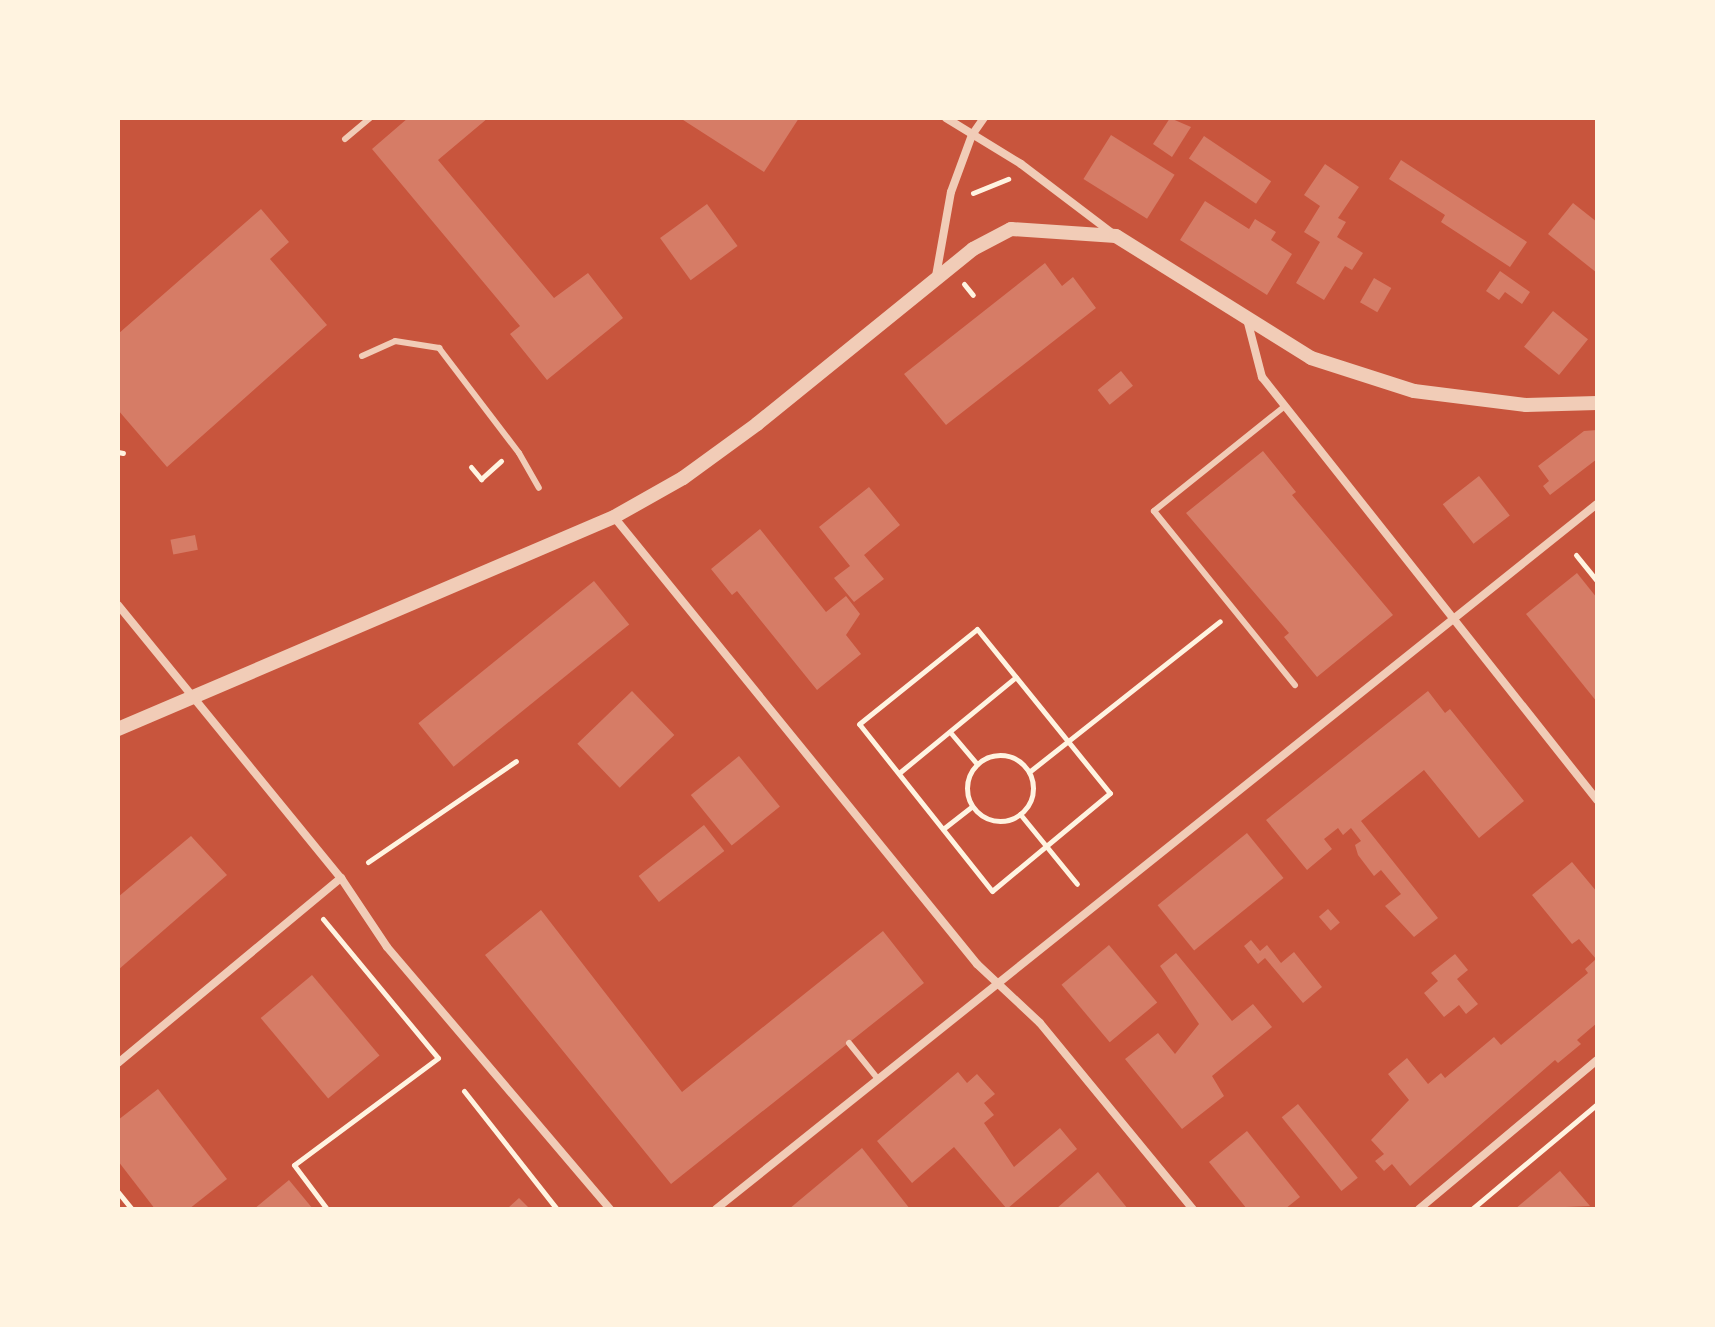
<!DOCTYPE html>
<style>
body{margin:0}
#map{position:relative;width:1715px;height:1327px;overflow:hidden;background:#c8553d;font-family:Figtree,sans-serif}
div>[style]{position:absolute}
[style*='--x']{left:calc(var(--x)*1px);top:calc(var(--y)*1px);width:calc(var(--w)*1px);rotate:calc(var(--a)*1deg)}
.building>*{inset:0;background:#d67c66;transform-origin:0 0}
.path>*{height:5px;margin:-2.5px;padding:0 2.5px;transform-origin:2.5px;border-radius:2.5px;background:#fff3e0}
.path>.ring{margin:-2.5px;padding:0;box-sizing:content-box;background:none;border:5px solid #fff3e0;border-radius:50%}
.service>*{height:6px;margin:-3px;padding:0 3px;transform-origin:3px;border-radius:3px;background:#f1ccb7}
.minor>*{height:8px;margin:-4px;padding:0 4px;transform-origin:4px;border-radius:4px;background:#f1ccb7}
.tertiary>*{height:14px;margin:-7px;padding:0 7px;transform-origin:7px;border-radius:7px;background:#f1ccb7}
span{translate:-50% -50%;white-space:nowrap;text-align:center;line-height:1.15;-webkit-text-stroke:6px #fff3e0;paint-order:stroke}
.frame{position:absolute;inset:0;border:120px solid #fff3e0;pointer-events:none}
</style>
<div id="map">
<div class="building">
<i style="clip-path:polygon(408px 118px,488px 118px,438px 160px,554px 298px,588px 273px,623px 318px,547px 380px,510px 334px,520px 326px,372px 149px)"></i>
<i style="clip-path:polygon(680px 118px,799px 118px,764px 172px)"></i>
<i style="clip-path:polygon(1170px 118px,1191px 127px,1172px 157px,1153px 144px)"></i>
<i style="left:1111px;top:135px;width:75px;height:52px;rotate:32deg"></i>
<i style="left:1204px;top:136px;width:81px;height:27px;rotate:34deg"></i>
<i style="clip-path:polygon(1401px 160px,1527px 242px,1510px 267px,1441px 222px,1445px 215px,1389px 179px)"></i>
<i style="clip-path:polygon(1325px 164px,1359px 187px,1338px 218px,1346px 222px,1337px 237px,1363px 253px,1352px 270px,1345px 266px,1324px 300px,1296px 283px,1320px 242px,1304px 232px,1320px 206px,1304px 195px)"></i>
<i style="clip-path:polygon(1205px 201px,1249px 229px,1255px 219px,1276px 232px,1271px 240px,1292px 254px,1267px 295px,1180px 240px)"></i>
<i style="clip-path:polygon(1573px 203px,1597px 222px,1597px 273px,1548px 234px)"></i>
<i style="left:707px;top:204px;width:52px;height:58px;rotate:54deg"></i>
<i style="clip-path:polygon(261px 209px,289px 242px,270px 259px,327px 325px,167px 467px,118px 410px,118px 334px)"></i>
<i style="clip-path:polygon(1045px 263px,1062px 286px,1073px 277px,1096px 308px,946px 425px,904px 374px)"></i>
<i style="clip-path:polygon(1500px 271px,1530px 292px,1522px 304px,1505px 292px,1499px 300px,1486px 291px)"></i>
<i style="left:1374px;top:278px;width:20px;height:28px;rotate:30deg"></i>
<i style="left:1553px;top:311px;width:45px;height:46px;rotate:39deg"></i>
<i style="left:1121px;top:371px;width:19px;height:30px;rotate:51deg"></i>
<i style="clip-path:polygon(1597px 430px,1597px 459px,1550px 495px,1543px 486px,1549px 481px,1538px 466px,1584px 431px)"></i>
<i style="clip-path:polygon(1263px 451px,1296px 492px,1292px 495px,1393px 615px,1317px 677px,1284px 637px,1289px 633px,1186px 513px)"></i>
<i style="left:1479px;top:476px;width:50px;height:46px;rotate:52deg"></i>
<i style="clip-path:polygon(869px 487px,900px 525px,864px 555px,884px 579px,854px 602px,834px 578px,850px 566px,819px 527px)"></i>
<i style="clip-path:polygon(760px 529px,826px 612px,846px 596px,860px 614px,846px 635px,861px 654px,817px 690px,737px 591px,732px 595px,711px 569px)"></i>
<i style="left:195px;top:535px;width:15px;height:25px;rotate:79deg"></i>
<i style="clip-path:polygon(1577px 573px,1597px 598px,1597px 702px,1526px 614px)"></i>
<i style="left:594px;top:581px;width:56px;height:226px;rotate:51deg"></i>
<i style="left:632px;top:691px;width:61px;height:76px;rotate:46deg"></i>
<i style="clip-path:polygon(1428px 691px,1445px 713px,1450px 709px,1524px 801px,1479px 838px,1424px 770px,1361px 821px,1438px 918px,1414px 937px,1385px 906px,1401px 894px,1381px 870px,1374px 876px,1358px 855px,1355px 845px,1361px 841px,1351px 828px,1343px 835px,1338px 828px,1324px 839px,1332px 849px,1307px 870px,1266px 820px)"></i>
<i style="left:739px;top:756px;width:65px;height:62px;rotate:51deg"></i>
<i style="left:704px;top:825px;width:33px;height:83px;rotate:52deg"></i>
<i style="left:1247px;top:833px;width:58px;height:115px;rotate:51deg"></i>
<i style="clip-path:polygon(191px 836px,227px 875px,118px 970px,118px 897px)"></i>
<i style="clip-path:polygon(1572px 862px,1597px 892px,1597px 1023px,1577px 1040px,1581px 1044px,1558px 1063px,1555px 1060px,1410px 1186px,1392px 1164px,1384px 1171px,1375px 1161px,1384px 1154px,1371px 1140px,1409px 1100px,1388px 1074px,1407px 1058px,1428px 1084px,1441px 1073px,1445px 1078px,1494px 1037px,1501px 1045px,1588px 973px,1585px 969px,1596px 959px,1579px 939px,1572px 944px,1532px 895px)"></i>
<i style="left:1328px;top:909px;width:18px;height:12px;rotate:49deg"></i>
<i style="clip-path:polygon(541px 910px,682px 1092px,883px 931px,924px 983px,671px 1184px,485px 955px)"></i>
<i style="clip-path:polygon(1251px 940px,1260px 951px,1267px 945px,1281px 963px,1294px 952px,1322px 987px,1303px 1003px,1265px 958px,1258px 964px,1244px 946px)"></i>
<i style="left:1109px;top:945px;width:75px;height:62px;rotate:50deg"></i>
<i style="clip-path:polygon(1176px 953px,1232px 1021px,1253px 1004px,1272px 1027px,1212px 1076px,1224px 1096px,1182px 1129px,1125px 1059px,1158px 1033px,1175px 1054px,1199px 1024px,1160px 966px)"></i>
<i style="clip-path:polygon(1455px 954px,1468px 970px,1457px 979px,1478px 1004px,1466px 1014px,1459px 1005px,1444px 1017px,1424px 993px,1438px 981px,1431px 973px)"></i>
<i style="left:312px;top:975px;width:105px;height:67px;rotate:50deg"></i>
<i style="clip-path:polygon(958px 1072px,967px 1083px,977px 1074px,995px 1094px,984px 1103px,994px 1115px,984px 1123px,1014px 1167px,1060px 1128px,1077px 1149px,1007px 1209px,954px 1147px,912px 1183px,877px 1141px)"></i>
<i style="clip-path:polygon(158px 1089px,227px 1179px,189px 1209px,155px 1209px,118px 1161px,118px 1120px)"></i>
<i style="left:1298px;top:1104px;width:95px;height:21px;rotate:51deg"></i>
<i style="clip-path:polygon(1247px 1131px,1300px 1197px,1285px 1209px,1247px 1209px,1209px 1162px)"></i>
<i style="clip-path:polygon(862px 1148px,910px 1209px,789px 1209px)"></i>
<i style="clip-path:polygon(1560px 1171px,1590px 1206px,1515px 1209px)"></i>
<i style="clip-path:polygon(1098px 1172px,1128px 1209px,1056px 1209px)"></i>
<i style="clip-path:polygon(289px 1180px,313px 1209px,254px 1209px)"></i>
<i style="clip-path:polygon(519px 1198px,530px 1209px,507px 1209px)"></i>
</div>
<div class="path">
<i style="--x:973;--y:193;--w:38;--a:-22"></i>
<i style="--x:964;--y:284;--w:14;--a:51"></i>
<i style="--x:118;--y:452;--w:5;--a:11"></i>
<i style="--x:471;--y:467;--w:16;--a:50"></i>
<i style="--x:481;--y:479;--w:27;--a:-42"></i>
<i style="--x:1576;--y:555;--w:33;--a:51"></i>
<i style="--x:977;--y:629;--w:211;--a:51"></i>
<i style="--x:1110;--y:793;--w:153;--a:140.3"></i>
<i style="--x:992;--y:891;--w:213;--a:-128.5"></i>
<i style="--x:859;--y:724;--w:151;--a:-38.8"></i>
<i style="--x:950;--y:732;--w:42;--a:49.8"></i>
<i class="ring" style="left:967px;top:755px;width:61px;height:61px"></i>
<i style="--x:1029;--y:772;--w:243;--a:-38.3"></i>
<i style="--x:899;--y:773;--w:151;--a:-39.4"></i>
<i style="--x:1020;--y:814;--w:90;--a:50.8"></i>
<i style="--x:943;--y:829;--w:37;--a:-38"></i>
<i style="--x:368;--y:862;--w:179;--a:-34.3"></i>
<i style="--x:323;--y:919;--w:180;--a:50.4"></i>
<i style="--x:438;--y:1058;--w:179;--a:143.4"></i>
<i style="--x:294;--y:1165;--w:55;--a:53.1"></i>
<i style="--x:464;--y:1091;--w:150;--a:51.8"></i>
<i style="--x:118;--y:1192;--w:22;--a:51"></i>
<i style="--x:1472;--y:1209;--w:163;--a:-40"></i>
</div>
<div class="service">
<i style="--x:345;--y:139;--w:33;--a:-40"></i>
<i style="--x:362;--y:356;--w:36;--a:-24"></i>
<i style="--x:395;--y:341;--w:45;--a:9"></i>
<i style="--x:439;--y:348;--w:132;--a:52.7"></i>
<i style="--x:519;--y:453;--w:40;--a:60.3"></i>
<i style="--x:1285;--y:406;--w:168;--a:141.3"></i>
<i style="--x:1154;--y:511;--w:224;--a:51"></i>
<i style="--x:849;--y:1043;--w:46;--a:51.1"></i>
</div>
<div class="minor">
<i style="--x:946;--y:118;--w:88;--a:31.5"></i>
<i style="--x:1021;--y:164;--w:114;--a:37.2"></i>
<i style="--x:936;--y:276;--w:85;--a:-79.9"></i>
<i style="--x:951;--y:192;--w:61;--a:-69.8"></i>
<i style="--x:972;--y:135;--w:21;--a:-55"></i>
<i style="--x:1248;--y:323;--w:56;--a:75.5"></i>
<i style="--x:1262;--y:377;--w:540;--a:51.62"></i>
<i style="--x:614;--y:517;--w:576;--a:50.92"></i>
<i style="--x:977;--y:964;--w:86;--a:43.1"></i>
<i style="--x:1040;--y:1023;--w:241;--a:50.6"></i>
<i style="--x:118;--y:605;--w:353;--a:50.8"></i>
<i style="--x:341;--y:878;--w:83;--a:56.3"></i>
<i style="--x:387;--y:947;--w:344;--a:49.6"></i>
<i style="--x:118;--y:1063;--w:290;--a:-39.7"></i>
<i style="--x:716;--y:1209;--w:1128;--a:-38.67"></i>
<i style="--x:1419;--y:1209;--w:232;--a:-39.9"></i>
</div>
<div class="tertiary">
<i style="--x:118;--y:729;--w:539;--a:-23.14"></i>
<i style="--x:614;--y:517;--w:79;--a:-29.5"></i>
<i style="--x:683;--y:478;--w:92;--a:-36.1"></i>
<i style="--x:757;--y:424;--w:278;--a:-39"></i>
<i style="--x:973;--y:249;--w:43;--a:-27.8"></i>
<i style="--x:1011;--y:229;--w:105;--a:3.8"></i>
<i style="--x:1116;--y:236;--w:230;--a:32"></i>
<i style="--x:1311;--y:358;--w:108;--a:17.8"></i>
<i style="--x:1414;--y:391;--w:113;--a:7.1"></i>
<i style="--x:1526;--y:405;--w:71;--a:-1.6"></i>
</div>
<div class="frame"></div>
</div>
